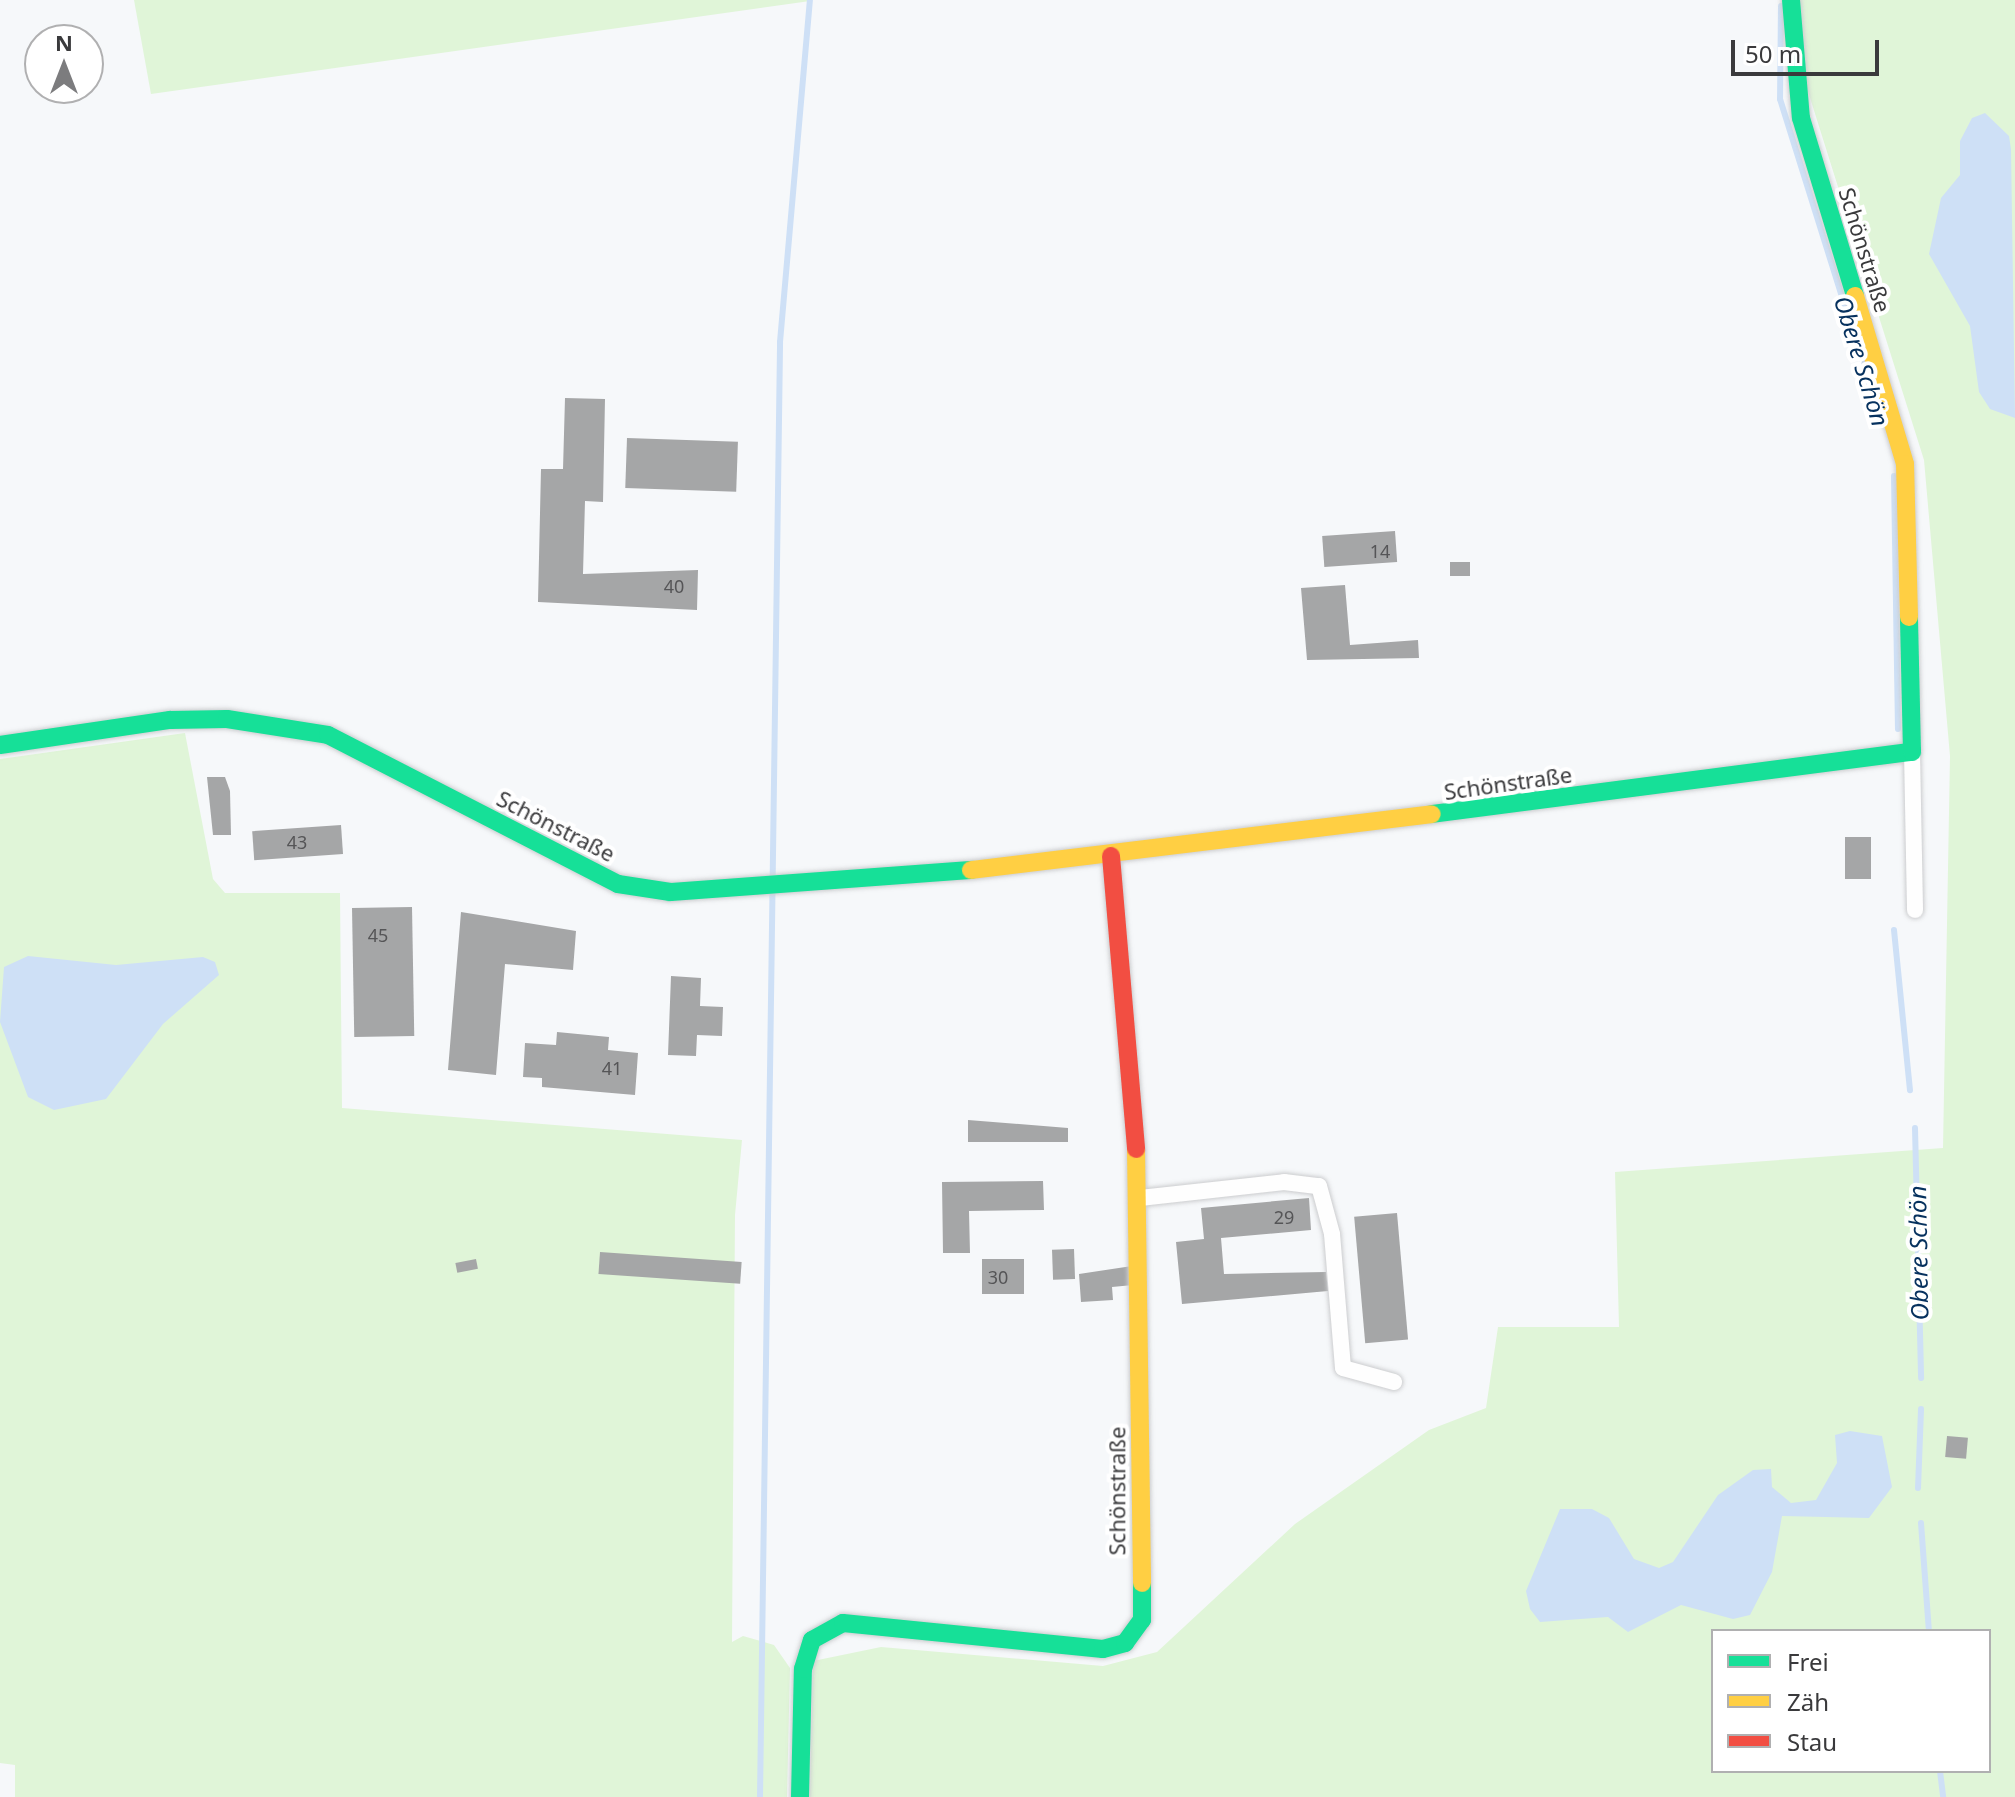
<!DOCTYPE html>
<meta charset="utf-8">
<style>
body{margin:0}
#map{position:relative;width:2015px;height:1797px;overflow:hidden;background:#f6f8fa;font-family:"Noto Sans",sans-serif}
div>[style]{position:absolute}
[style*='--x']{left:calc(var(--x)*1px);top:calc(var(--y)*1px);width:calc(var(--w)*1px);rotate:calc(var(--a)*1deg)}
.green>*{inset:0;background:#e0f5d8}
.water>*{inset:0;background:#cee0f6}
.stream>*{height:6px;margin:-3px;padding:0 3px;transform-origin:3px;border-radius:3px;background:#cee0f6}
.building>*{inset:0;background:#a5a6a7;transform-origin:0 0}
.roads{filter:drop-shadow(0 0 2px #cccdcf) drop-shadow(0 0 2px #cccdcf)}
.street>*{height:16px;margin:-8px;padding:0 8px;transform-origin:8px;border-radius:8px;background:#fefefe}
.fast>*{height:18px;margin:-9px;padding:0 9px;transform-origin:9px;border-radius:9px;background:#16e098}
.slow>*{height:18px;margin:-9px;padding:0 9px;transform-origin:9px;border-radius:9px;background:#ffcf43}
.jam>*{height:18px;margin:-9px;padding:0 9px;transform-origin:9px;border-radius:9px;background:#f24e42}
span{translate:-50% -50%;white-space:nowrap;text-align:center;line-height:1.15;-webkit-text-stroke:8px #fff;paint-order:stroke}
.number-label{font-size:18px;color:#555557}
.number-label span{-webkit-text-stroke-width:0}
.street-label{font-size:22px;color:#3a3a3c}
.water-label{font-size:24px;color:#06315e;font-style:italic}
.legend{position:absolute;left:1711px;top:1629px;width:280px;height:144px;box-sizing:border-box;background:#fff;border:2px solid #b0b0b1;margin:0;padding:10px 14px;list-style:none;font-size:24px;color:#3a3a3c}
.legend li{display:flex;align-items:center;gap:16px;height:40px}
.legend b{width:40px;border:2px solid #b0b0b1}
.north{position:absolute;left:24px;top:24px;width:80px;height:80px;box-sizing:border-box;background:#fff;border:2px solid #b0b0b1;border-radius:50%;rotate:0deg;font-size:22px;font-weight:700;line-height:32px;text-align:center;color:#3a3a3c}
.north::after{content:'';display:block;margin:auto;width:28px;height:36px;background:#7c7c7e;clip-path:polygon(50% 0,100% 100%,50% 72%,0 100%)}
.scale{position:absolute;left:1731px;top:40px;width:148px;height:36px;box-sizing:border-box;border:4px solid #3a3a3c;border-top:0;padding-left:10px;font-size:24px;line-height:28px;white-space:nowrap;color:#3a3a3c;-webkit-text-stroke:6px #fff;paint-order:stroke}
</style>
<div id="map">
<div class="green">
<i style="clip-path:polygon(134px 0,810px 0,810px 1px,151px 94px)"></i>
<i style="clip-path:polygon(evenodd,1800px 0,2015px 0,2015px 1797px,810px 1797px,813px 1661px,881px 1647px,1103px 1666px,1157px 1652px,1295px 1524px,1429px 1430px,1486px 1408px,1498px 1327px,1619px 1327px,1615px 1172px,1943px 1148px,1950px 756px,1924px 460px,1800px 66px,1800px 0,1713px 1631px,1989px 1631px,1989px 1771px,1713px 1771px,1713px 1631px)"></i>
<i style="clip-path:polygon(185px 733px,213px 879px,225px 893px,340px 893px,342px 1108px,742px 1140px,735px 1215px,732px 1642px,743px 1636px,774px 1645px,790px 1668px,787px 1797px,15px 1797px,15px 1765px,0 1763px,0 759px)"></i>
</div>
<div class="water">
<i style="clip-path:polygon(1985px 113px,2009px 136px,2011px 149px,2015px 418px,1990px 409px,1979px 392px,1970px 326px,1929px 254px,1941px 198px,1960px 175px,1960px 141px,1972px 118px)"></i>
<i style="clip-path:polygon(28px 956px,116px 965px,203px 957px,215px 962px,219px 975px,163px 1024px,106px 1099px,54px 1110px,28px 1097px,0 1022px,4px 967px)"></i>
<i style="clip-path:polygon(1850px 1431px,1882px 1436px,1892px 1487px,1869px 1518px,1782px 1516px,1772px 1572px,1750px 1615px,1733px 1619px,1681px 1605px,1628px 1632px,1608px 1617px,1540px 1622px,1530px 1609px,1526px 1591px,1560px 1509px,1592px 1509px,1609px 1518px,1634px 1559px,1659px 1568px,1673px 1562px,1718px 1495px,1753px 1470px,1771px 1469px,1772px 1487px,1791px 1503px,1816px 1500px,1837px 1463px,1835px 1435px)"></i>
</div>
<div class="stream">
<i style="--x:1781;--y:6;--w:93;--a:90.6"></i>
<i style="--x:1780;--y:99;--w:335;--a:72.6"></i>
<i style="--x:1894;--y:476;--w:253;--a:89.1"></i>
<i style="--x:1894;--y:930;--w:161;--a:84.3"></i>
<i style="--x:1915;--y:1128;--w:250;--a:88.6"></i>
<i style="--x:1918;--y:1488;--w:79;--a:-87.8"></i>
<i style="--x:1921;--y:1523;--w:108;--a:85.8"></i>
<i style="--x:1940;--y:1771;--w:26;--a:83"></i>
<i style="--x:760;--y:1797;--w:1455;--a:-89.21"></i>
<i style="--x:780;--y:342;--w:343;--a:-85"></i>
</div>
<div class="building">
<i style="clip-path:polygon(565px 398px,605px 399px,603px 502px,585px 501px,583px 574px,698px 570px,697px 610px,538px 602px,541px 469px,563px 469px)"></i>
<i style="left:627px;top:438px;width:111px;height:50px;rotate:2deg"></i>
<i style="left:1395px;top:531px;width:31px;height:73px;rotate:86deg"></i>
<i style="left:1450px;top:562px;width:20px;height:14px"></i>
<i style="clip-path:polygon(1345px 585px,1350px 645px,1418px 640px,1419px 658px,1307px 660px,1301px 588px)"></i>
<i style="clip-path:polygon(207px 777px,225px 777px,230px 791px,231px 835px,213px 835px)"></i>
<i style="left:341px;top:825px;width:29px;height:89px;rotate:86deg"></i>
<i style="left:1845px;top:837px;width:26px;height:42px"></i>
<i style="left:412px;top:907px;width:129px;height:60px;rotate:89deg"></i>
<i style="clip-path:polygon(461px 912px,576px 931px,573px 970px,505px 964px,496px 1075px,448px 1070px)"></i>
<i style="clip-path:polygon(671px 976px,701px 978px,700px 1006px,723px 1007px,722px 1036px,697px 1035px,696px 1056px,668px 1055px)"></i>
<i style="clip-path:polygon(557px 1032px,609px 1037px,608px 1050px,638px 1053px,635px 1095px,542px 1087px,542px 1078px,523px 1077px,525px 1043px,556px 1045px)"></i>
<i style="clip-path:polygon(968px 1120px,1068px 1128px,1068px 1142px,968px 1142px)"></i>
<i style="clip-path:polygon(1043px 1181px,1044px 1210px,969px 1211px,970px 1253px,943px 1253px,942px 1182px)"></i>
<i style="clip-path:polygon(1309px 1198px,1311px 1230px,1221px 1238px,1224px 1274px,1326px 1272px,1328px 1291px,1182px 1304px,1176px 1242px,1204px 1239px,1201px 1208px)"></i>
<i style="left:1397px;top:1213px;width:127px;height:43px;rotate:85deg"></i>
<i style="left:1074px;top:1249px;width:30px;height:22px;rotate:88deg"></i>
<i style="left:600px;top:1252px;width:142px;height:22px;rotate:4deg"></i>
<i style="left:476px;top:1259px;width:10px;height:21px;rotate:79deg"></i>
<i style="left:982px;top:1259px;width:42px;height:35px"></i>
<i style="clip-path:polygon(1132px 1266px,1133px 1285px,1112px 1287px,1113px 1300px,1081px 1302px,1079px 1274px)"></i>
<i style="left:1947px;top:1436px;width:21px;height:21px;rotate:5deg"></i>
</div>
<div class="roads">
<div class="street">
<i style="--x:1912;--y:752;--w:158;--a:88.9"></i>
<i style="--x:1140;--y:1198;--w:145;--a:-6.3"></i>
<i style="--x:1284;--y:1182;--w:35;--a:7"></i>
<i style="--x:1319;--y:1186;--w:50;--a:74.8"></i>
<i style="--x:1332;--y:1234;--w:134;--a:85.3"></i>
<i style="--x:1343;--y:1368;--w:53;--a:15.4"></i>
</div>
<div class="fast">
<i style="--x:1791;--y:0;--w:118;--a:85.2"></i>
<i style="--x:1801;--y:118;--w:186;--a:73.1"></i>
<i style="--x:0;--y:745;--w:172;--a:-8.4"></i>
<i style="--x:170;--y:720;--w:57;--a:-1"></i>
<i style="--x:227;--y:719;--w:102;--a:9"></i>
<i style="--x:328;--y:735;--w:326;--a:27.2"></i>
<i style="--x:618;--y:884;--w:53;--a:8.7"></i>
<i style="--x:670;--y:892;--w:302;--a:-4.2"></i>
<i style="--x:1432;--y:814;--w:484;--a:-7.4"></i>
<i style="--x:1912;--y:752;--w:135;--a:-91.3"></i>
<i style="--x:800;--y:1797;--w:128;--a:-88.7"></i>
<i style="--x:803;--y:1669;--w:30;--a:-73"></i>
<i style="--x:812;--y:1640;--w:35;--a:-29"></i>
<i style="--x:843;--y:1623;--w:261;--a:5.7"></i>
<i style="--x:1103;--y:1649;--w:23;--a:-15"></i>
<i style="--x:1125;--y:1643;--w:29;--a:-54"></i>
<i style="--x:1142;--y:1620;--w:37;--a:-90"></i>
</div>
<div class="slow">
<i style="--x:1855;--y:296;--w:175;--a:73.4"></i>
<i style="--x:1905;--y:464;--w:153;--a:88.5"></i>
<i style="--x:971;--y:870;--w:464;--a:-6.9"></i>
<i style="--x:1136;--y:1149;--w:434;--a:89.2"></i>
</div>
<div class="jam">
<i style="--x:1111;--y:856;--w:294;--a:85.1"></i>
</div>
</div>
<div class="number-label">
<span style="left:1380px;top:551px">14</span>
<span style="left:674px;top:586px">40</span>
<span style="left:297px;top:842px">43</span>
<span style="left:378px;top:935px">45</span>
<span style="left:612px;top:1068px">41</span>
<span style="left:1284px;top:1217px">29</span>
<span style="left:998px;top:1277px">30</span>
</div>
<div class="street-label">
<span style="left:1865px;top:250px;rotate:73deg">Schönstraße</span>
<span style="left:1508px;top:783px;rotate:-8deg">Schönstraße</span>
<span style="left:556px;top:826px;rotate:27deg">Schönstraße</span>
<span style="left:1117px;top:1491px;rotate:-90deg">Schönstraße</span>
</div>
<div class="water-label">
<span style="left:1862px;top:361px;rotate:73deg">Obere Schön</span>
<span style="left:1918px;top:1253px;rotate:-91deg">Obere Schön</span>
</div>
<ul class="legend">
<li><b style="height:10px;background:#16e098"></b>Frei</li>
<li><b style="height:10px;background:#ffcf43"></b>Zäh</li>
<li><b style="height:10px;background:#f24e42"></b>Stau</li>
</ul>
<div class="north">N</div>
<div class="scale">50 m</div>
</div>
